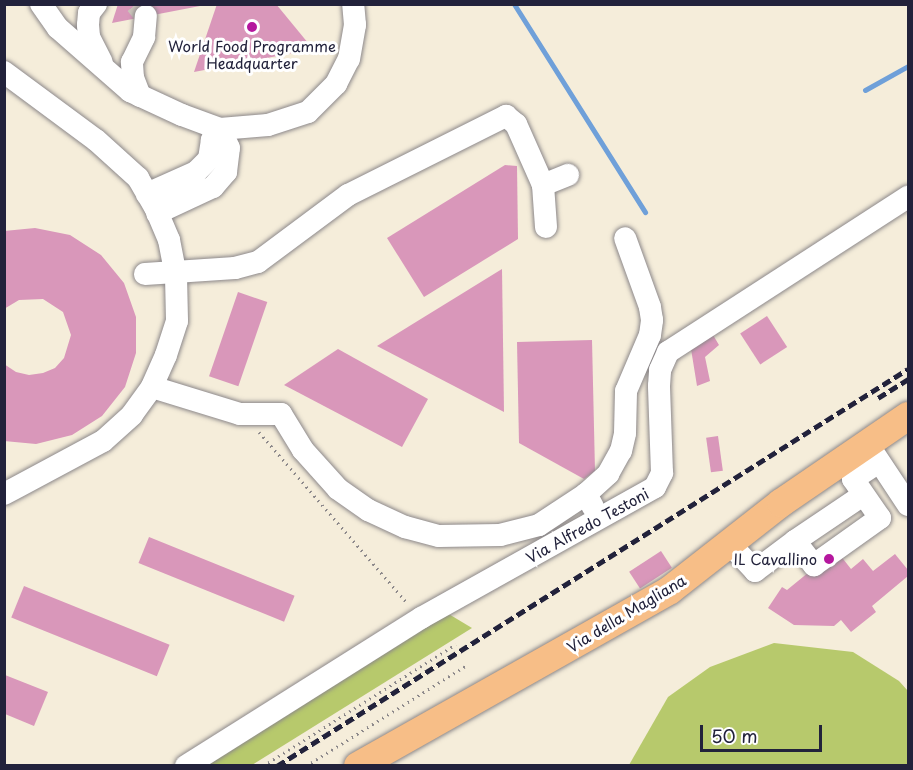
<!DOCTYPE html>
<style>
body{margin:0}
#map{position:relative;width:913px;height:770px;overflow:hidden;background:#f5edda;font-family:"Playpen Sans",sans-serif}
div>[style]{position:absolute}
[style*='--x']{left:calc(var(--x)*1px);top:calc(var(--y)*1px);width:calc(var(--w)*1px);rotate:calc(var(--a)*1deg)}
.green>*{inset:0;background:#b7c96c}
.stream>*{height:5px;margin:-2.5px;padding:0 2.5px;transform-origin:2.5px;border-radius:2.5px;background:#6fa0d9}
.building>*{inset:0;background:#d997ba;transform-origin:0 0}
.minor-tunnel>*{height:22px;margin-top:-11px;transform-origin:0;background:repeating-linear-gradient(90deg,#cbc4ba 0 22px,transparent 0 33px)}
.path>*{height:3px;margin-top:-1.5px;transform-origin:0;background:repeating-linear-gradient(90deg,#8c888a 0 1.5px,transparent 0 6px)}
.roads{filter:drop-shadow(0 0 2px #8c888a) drop-shadow(0 0 2px #8c888a)}
.minor>*{height:22px;margin:-11px;padding:0 11px;transform-origin:11px;border-radius:11px;background:#fff}
.major>*{height:28px;margin:-14px;padding:0 14px;transform-origin:14px;border-radius:14px;background:#f7be87}
.rail>*{height:4.5px;margin-top:-2.25px;transform-origin:0;background:repeating-linear-gradient(90deg,#22223b 0 9px,transparent 0 13.5px)}
.dots>*{width:16px;height:16px;translate:-50% -50%;box-sizing:border-box;border:3px solid #fff;border-radius:50%}
span{translate:-50% -50%;white-space:nowrap;text-align:center;line-height:1.15;-webkit-text-stroke:6px #fff;paint-order:stroke}
.poi-label{font-size:15px;color:#22223b}
.right{translate:-100% -50%;text-align:right}
.street-label{font-size:15px;color:#22223b}
.frame{position:absolute;inset:0;border:6px solid #22223b;pointer-events:none}
.scale{position:absolute;left:700px;top:725px;width:122px;height:27px;box-sizing:border-box;border:3px solid #22223b;border-top:0;padding-left:8px;font-size:18px;line-height:21px;white-space:nowrap;color:#22223b;-webkit-text-stroke:4px #fff;paint-order:stroke}
</style>
<div id="map">
<div class="green">
<i style="clip-path:polygon(447px 613px,472px 628px,252px 765px,201px 766px)"></i>
<i style="clip-path:polygon(774px 643px,853px 652px,899px 681px,908px 691px,908px 765px,629px 765px,668px 697px,710px 667px)"></i>
</div>
<div class="stream">
<i style="--x:514;--y:4;--w:246;--a:57.8"></i>
<i style="--x:865;--y:90;--w:49;--a:-29.2"></i>
</div>
<div class="building">
<i style="clip-path:polygon(118px 4px,200px 4px,200px 6px,112px 23px)"></i>
<i style="clip-path:polygon(217px 4px,276px 4px,313px 49px,194px 72px)"></i>
<i style="clip-path:polygon(505px 165px,517px 166px,518px 239px,424px 297px,387px 238px)"></i>
<i style="clip-path:polygon(35px 228px,70px 235px,101px 255px,124px 283px,136px 317px,136px 353px,125px 387px,102px 416px,72px 435px,36px 444px,4px 441px,4px 364px,16px 372px,29px 375px,43px 373px,55px 368px,64px 358px,71px 335px,63px 312px,43px 299px,19px 300px,4px 309px,4px 231px)"></i>
<i style="clip-path:polygon(502px 269px,504px 412px,377px 346px)"></i>
<i style="left:238px;top:292px;width:31px;height:89px;rotate:19deg"></i>
<i style="left:767px;top:316px;width:37px;height:32px;rotate:57deg"></i>
<i style="clip-path:polygon(713px 335px,719px 345px,705px 357px,710px 381px,697px 386px,691px 349px)"></i>
<i style="clip-path:polygon(592px 340px,595px 471px,584px 479px,519px 443px,517px 342px)"></i>
<i style="clip-path:polygon(338px 349px,428px 399px,402px 447px,284px 385px)"></i>
<i style="left:718px;top:436px;width:35px;height:12px;rotate:82deg"></i>
<i style="left:149px;top:537px;width:157px;height:28px;rotate:22deg"></i>
<i style="clip-path:polygon(836px 550px,851px 569px,863px 559px,873px 571px,895px 554px,908px 570px,908px 576px,872px 606px,876px 612px,851px 632px,841px 620px,834px 626px,794px 625px,768px 608px,782px 587px,787px 590px)"></i>
<i style="left:661px;top:551px;width:20px;height:38px;rotate:57deg"></i>
<i style="left:24px;top:586px;width:157px;height:34px;rotate:22deg"></i>
<i style="clip-path:polygon(5px 675px,48px 692px,34px 726px,5px 714px)"></i>
</div>
<div class="minor-tunnel">
<i style="--x:136;--y:4;--w:16;--a:50"></i>
</div>
<div class="path">
<i style="--x:259;--y:432;--w:228;--a:49.1"></i>
<i style="--x:263;--y:766;--w:228;--a:-32.3"></i>
<i style="--x:306;--y:766;--w:190;--a:-32.1"></i>
</div>
<div class="roads">
<div class="minor">
<i style="--x:41;--y:4;--w:29;--a:55"></i>
<i style="--x:58;--y:28;--w:96;--a:41.2"></i>
<i style="--x:130;--y:91;--w:57;--a:24.8"></i>
<i style="--x:182;--y:115;--w:40;--a:20.2"></i>
<i style="--x:220;--y:129;--w:14;--a:126"></i>
<i style="--x:212;--y:140;--w:19;--a:99"></i>
<i style="--x:209;--y:159;--w:18;--a:135"></i>
<i style="--x:196;--y:172;--w:54;--a:155.8"></i>
<i style="--x:96;--y:4;--w:11;--a:128"></i>
<i style="--x:89;--y:13;--w:12;--a:95"></i>
<i style="--x:88;--y:25;--w:12;--a:85"></i>
<i style="--x:89;--y:37;--w:28;--a:63"></i>
<i style="--x:4;--y:72;--w:114;--a:36.5"></i>
<i style="--x:96;--y:140;--w:57;--a:42.1"></i>
<i style="--x:138;--y:178;--w:34;--a:60"></i>
<i style="--x:155;--y:207;--w:36;--a:67"></i>
<i style="--x:169;--y:240;--w:37;--a:79"></i>
<i style="--x:176;--y:276;--w:45;--a:88.7"></i>
<i style="--x:177;--y:321;--w:36;--a:108"></i>
<i style="--x:166;--y:355;--w:35;--a:114"></i>
<i style="--x:152;--y:387;--w:34;--a:126"></i>
<i style="--x:132;--y:415;--w:39;--a:138"></i>
<i style="--x:103;--y:441;--w:112;--a:151.8"></i>
<i style="--x:140;--y:96;--w:19;--a:-111"></i>
<i style="--x:133;--y:78;--w:16;--a:-94"></i>
<i style="--x:132;--y:62;--w:28;--a:-64"></i>
<i style="--x:144;--y:37;--w:21;--a:-85"></i>
<i style="--x:543;--y:185;--w:27;--a:-22"></i>
<i style="--x:157;--y:213;--w:62;--a:-24.9"></i>
<i style="--x:213;--y:187;--w:20;--a:-49"></i>
<i style="--x:226;--y:172;--w:24;--a:-83"></i>
<i style="--x:229;--y:148;--w:21;--a:-115"></i>
<i style="--x:220;--y:129;--w:48;--a:-4.8"></i>
<i style="--x:268;--y:125;--w:42;--a:-18"></i>
<i style="--x:308;--y:112;--w:40;--a:-45"></i>
<i style="--x:336;--y:84;--w:28;--a:-63"></i>
<i style="--x:349;--y:59;--w:35;--a:-80"></i>
<i style="--x:355;--y:25;--w:21;--a:-95"></i>
<i style="--x:145;--y:274;--w:90;--a:-3.8"></i>
<i style="--x:235;--y:268;--w:24;--a:-15"></i>
<i style="--x:258;--y:262;--w:112;--a:-36.7"></i>
<i style="--x:348;--y:195;--w:177;--a:-26.6"></i>
<i style="--x:506;--y:116;--w:13;--a:39"></i>
<i style="--x:516;--y:124;--w:67;--a:66.1"></i>
<i style="--x:543;--y:185;--w:42;--a:85.9"></i>
<i style="--x:152;--y:387;--w:92;--a:17.1"></i>
<i style="--x:240;--y:414;--w:41;--a:0"></i>
<i style="--x:281;--y:414;--w:42;--a:58.6"></i>
<i style="--x:303;--y:450;--w:52;--a:48.1"></i>
<i style="--x:338;--y:489;--w:37;--a:35"></i>
<i style="--x:368;--y:510;--w:41;--a:24.7"></i>
<i style="--x:405;--y:527;--w:35;--a:15"></i>
<i style="--x:439;--y:536;--w:61;--a:-0.9"></i>
<i style="--x:500;--y:535;--w:40;--a:-14.4"></i>
<i style="--x:539;--y:525;--w:56;--a:-33.4"></i>
<i style="--x:871;--y:449;--w:67;--a:56.5"></i>
<i style="--x:863;--y:495;--w:82;--a:145.9"></i>
<i style="--x:795;--y:541;--w:31;--a:52"></i>
<i style="--x:814;--y:565;--w:81;--a:-35.5"></i>
<i style="--x:880;--y:518;--w:47;--a:-124.7"></i>
<i style="--x:853;--y:479;--w:31;--a:-33"></i>
<i style="--x:593;--y:507;--w:15;--a:-118"></i>
<i style="--x:586;--y:494;--w:30;--a:-42"></i>
<i style="--x:608;--y:474;--w:26;--a:-61"></i>
<i style="--x:621;--y:451;--w:18;--a:-77"></i>
<i style="--x:625;--y:433;--w:42;--a:-88.6"></i>
<i style="--x:626;--y:391;--w:61;--a:-66.8"></i>
<i style="--x:650;--y:335;--w:15;--a:-82"></i>
<i style="--x:652;--y:320;--w:13;--a:-99"></i>
<i style="--x:650;--y:307;--w:73;--a:-109.9"></i>
<i style="--x:730;--y:544;--w:37;--a:47"></i>
<i style="--x:755;--y:571;--w:50;--a:-36.9"></i>
<i style="--x:186;--y:766;--w:278;--a:-32.2"></i>
<i style="--x:421;--y:618;--w:268;--a:-29.2"></i>
<i style="--x:655;--y:487;--w:16;--a:-63"></i>
<i style="--x:662;--y:473;--w:87;--a:-92"></i>
<i style="--x:659;--y:386;--w:16;--a:-86"></i>
<i style="--x:660;--y:370;--w:20;--a:-66"></i>
<i style="--x:668;--y:352;--w:286;--a:-32.9"></i>
</div>
<div class="major">
<i style="--x:358;--y:766;--w:358;--a:-29.4"></i>
<i style="--x:670;--y:590;--w:141;--a:-38.1"></i>
<i style="--x:781;--y:503;--w:154;--a:-34.4"></i>
</div>
</div>
<div class="rail">
<i style="--x:878;--y:398;--w:36;--a:-32"></i>
<i style="--x:277;--y:766;--w:745;--a:-32.18"></i>
</div>
<div class="dots">
<i style="left:252px;top:27px;background:#b5179e"></i>
<i style="left:829px;top:559px;background:#b5179e"></i>
</div>
<div class="poi-label">
<span style="left:252px;top:54px">World Food Programme<br>Headquarter</span>
<span class="right" style="left:817px;top:559px">IL Cavallino</span>
</div>
<div class="street-label">
<span style="left:587px;top:525px;rotate:-29deg">Via Alfredo Testoni</span>
<span style="left:626px;top:613px;rotate:-31deg">Via della Magliana</span>
</div>
<div class="frame"></div>
<div class="scale">50 m</div>
</div>
